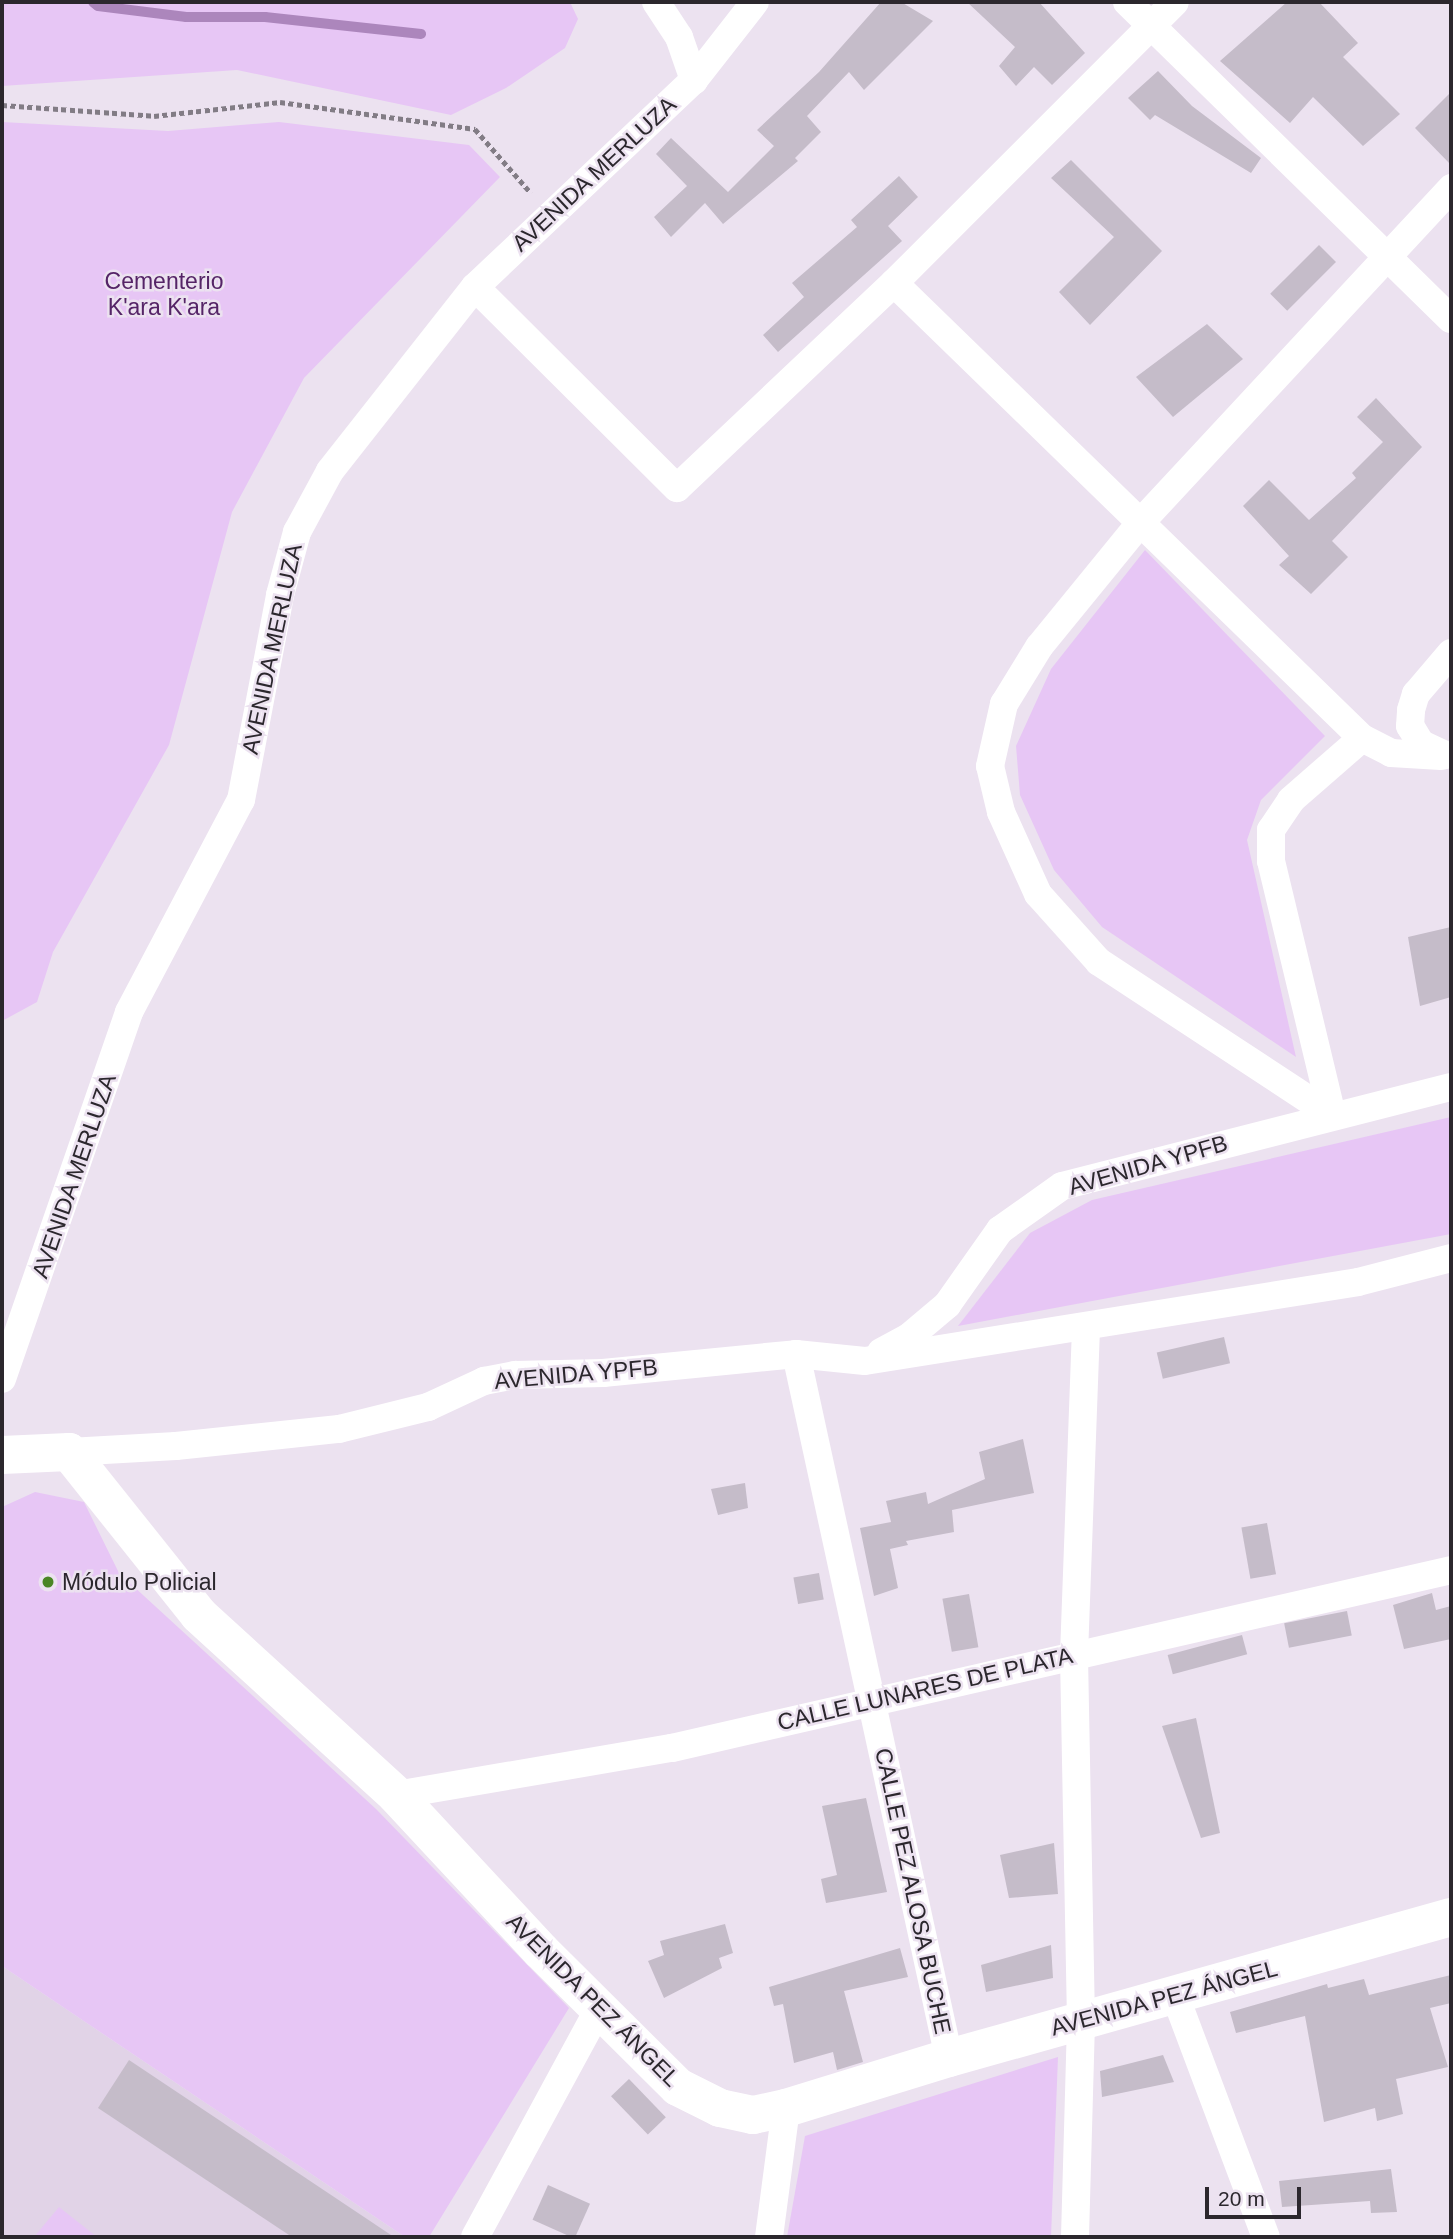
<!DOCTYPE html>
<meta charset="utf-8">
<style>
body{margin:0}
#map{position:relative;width:1453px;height:2239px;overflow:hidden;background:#ece2f0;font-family:Arial,sans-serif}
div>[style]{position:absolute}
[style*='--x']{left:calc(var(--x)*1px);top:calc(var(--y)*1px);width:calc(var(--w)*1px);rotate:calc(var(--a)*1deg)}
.built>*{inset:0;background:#e1d3e7}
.green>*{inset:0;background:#e7c6f5}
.stream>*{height:10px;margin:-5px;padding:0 5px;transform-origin:5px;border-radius:5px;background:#ac86bc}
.building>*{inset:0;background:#c5bcc9;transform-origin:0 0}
.path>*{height:4.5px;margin-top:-2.25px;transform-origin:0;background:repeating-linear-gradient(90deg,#827c85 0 5px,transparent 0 8.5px)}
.street>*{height:28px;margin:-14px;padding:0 14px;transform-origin:14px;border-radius:14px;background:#fff}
.secondary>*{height:38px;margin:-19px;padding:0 19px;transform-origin:19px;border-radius:19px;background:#fff}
.dots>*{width:19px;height:19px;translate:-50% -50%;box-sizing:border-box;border:4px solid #ece2f0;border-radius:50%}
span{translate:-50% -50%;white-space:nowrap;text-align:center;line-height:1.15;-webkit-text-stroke:5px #ece2f0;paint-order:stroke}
.street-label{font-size:23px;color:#2b272d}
.park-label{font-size:23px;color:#552467}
.poi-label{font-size:23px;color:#2b272d}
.left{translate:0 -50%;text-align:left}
.frame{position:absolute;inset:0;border:4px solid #2b272d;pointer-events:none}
.scale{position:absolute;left:1205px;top:2187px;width:96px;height:32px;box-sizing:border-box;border:4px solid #2b272d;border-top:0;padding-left:9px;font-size:21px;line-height:24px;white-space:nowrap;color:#2b272d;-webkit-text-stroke:5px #ece2f0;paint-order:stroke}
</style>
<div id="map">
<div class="built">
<i style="clip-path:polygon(2px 1966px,405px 2237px,2px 2237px)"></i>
</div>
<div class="green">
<i style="clip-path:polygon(2px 2px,570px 2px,578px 19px,565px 48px,506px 88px,451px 115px,237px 70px,2px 86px)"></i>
<i style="clip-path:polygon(2px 122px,168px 131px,279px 122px,469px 145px,500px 177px,304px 378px,232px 512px,169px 745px,53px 952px,37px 1002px,2px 1021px)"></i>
<i style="clip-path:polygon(1145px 550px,1325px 736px,1261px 800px,1247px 840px,1296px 1057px,1102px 927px,1054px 870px,1020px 795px,1016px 746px,1051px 669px)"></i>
<i style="clip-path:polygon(1451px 1117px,1451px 1234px,958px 1326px,1030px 1233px,1092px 1200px)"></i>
<i style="clip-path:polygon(35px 1492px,84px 1502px,119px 1573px,376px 1809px,569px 2008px,429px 2237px,405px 2237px,2px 1966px,2px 1507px)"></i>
<i style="clip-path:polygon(1058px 2057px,1051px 2237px,787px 2237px,805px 2136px)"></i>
<i style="clip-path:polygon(59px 2207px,97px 2237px,34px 2237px)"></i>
</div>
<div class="stream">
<i style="--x:93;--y:2;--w:6;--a:39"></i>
<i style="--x:98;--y:6;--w:89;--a:7.1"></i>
<i style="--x:186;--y:17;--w:79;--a:0"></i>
<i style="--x:265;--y:17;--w:157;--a:6.2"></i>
</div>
<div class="building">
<i style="clip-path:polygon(881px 2px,901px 2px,933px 21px,864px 90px,849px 72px,807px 116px,821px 132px,795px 158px,798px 161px,723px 224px,705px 203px,671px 237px,654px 217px,687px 186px,656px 154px,671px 138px,728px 192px,774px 146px,757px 130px,819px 72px)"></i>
<i style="clip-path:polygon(967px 2px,1039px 2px,1085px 53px,1052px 85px,1034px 67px,1016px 86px,999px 66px,1015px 47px)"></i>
<i style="clip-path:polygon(1287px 2px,1319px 2px,1358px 43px,1343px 57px,1400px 114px,1363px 146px,1313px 97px,1290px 123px,1220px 61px)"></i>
<i style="clip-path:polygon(1158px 71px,1192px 106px,1261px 158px,1251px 173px,1155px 115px,1150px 120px,1128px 98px)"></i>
<i style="clip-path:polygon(1451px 92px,1451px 165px,1415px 128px)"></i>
<i style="clip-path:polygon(1071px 160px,1162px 251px,1090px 325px,1059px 292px,1114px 237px,1051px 178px)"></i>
<i style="clip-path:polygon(899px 176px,918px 197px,888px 226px,902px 241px,778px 352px,763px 335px,804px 297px,792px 283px,857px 227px,851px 220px)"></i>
<i style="left:1319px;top:245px;width:24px;height:69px;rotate:45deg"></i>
<i style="clip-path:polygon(1207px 324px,1243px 359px,1173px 417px,1136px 377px)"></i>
<i style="clip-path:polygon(1376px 398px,1422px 447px,1332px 541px,1348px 557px,1311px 594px,1279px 565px,1289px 556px,1243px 506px,1269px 480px,1309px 520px,1356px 478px,1352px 473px,1383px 442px,1357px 417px)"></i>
<i style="clip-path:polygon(1451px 927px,1451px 997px,1420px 1006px,1408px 937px)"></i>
<i style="left:1224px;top:1337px;width:27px;height:69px;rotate:77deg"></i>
<i style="clip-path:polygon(1023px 1439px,1034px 1493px,952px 1510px,954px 1532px,906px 1541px,908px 1545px,890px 1549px,898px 1588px,874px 1596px,860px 1528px,891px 1522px,886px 1501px,926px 1492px,928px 1504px,985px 1479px,979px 1452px)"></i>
<i style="clip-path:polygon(745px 1483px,748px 1508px,718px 1515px,711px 1489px)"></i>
<i style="left:1267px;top:1523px;width:52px;height:26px;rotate:80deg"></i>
<i style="left:819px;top:1573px;width:27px;height:26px;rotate:80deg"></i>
<i style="clip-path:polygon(1432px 1593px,1436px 1610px,1451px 1606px,1451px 1639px,1404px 1649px,1393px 1605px)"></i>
<i style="left:969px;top:1594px;width:54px;height:27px;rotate:80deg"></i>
<i style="left:1347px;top:1611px;width:25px;height:64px;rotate:79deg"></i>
<i style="left:1242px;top:1635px;width:20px;height:77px;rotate:75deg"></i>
<i style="clip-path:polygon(1196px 1718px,1220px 1833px,1201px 1838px,1162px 1726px)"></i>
<i style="clip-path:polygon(866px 1798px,887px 1892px,826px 1903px,821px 1879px,837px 1875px,822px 1806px)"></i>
<i style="clip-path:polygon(1054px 1843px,1058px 1894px,1009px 1898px,1000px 1855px)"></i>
<i style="clip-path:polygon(725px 1924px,733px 1953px,719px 1958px,722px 1968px,664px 1998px,648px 1961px,664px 1955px,660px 1941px)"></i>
<i style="clip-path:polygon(1051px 1945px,1053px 1978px,986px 1992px,981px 1965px)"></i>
<i style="clip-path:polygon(900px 1948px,908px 1977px,844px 1991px,863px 2062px,837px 2070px,833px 2052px,794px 2063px,783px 2004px,774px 2006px,769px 1987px)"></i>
<i style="clip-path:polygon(1451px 1975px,1451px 2003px,1430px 2008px,1448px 2067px,1396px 2079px,1403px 2114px,1377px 2121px,1375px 2108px,1324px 2122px,1305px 2016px,1236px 2033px,1230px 2012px,1327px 1984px,1328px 1988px,1364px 1979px,1369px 1995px)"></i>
<i style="clip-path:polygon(1163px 2055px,1174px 2082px,1102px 2097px,1100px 2071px)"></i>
<i style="clip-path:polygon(129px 2060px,394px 2237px,292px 2237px,98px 2108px)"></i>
<i style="left:629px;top:2079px;width:53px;height:25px;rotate:46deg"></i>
<i style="clip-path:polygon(1391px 2169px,1397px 2212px,1371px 2213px,1370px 2201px,1282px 2207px,1279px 2181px)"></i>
<i style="left:548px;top:2185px;width:46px;height:38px;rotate:24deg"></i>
</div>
<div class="path">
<i style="--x:2;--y:105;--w:152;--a:4.1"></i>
<i style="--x:154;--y:116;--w:127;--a:-6.3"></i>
<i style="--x:280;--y:102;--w:197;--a:7.9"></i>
<i style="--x:475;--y:129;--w:85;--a:48.8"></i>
</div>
<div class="street">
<i style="--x:656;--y:2;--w:42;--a:56.7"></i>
<i style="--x:679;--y:37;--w:46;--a:70.8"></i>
<i style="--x:1127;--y:2;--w:453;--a:44.4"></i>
<i style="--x:894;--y:283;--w:653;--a:44.19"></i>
<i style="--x:1362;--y:738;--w:33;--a:27"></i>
<i style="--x:1391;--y:753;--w:50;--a:3.4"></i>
<i style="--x:475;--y:287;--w:285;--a:44.9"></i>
<i style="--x:677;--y:488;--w:299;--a:-43.4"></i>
<i style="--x:894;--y:283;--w:397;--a:-45"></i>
<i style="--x:1445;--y:755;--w:26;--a:-155"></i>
<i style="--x:1421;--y:744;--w:21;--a:-121"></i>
<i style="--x:1410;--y:726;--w:16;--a:-86"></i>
<i style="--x:1411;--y:710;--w:17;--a:-73"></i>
<i style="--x:1416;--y:694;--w:54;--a:-49.5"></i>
<i style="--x:1332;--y:1115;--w:279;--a:-146.7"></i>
<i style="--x:1099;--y:962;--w:91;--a:-131.9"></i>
<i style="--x:1038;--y:894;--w:90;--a:-114.3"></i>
<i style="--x:1001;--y:812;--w:47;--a:-103.4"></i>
<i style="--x:990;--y:766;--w:64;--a:-77.3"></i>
<i style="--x:1004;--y:704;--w:67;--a:-58.4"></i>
<i style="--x:1039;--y:647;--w:161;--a:-50.8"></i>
<i style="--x:1141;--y:522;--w:456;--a:-47.1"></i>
<i style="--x:1332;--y:1115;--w:261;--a:-103.5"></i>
<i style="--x:1271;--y:861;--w:31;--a:-90"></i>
<i style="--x:1271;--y:830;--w:36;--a:-56"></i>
<i style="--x:1291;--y:800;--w:94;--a:-41.1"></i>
<i style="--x:881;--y:1352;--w:32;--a:-28"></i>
<i style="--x:909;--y:1337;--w:50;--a:-40.1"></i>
<i style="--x:947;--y:1305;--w:92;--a:-54.8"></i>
<i style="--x:1000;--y:1230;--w:76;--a:-35.4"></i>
<i style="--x:1062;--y:1186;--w:401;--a:-14.3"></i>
<i style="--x:796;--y:1354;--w:720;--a:77.74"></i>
<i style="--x:2;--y:1379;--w:388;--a:-70.9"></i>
<i style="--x:129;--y:1012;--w:240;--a:-62.2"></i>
<i style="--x:241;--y:800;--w:209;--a:-79.2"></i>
<i style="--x:280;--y:595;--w:65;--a:-74.9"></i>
<i style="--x:297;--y:532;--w:69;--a:-61.6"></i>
<i style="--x:330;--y:471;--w:234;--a:-51.8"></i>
<i style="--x:475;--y:287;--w:301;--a:-43.4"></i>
<i style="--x:694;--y:80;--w:99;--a:-52"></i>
<i style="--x:69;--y:1452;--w:107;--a:-3.2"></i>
<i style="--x:176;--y:1446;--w:164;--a:-6"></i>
<i style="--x:339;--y:1429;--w:92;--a:-13.9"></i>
<i style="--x:428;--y:1407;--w:62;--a:-24.9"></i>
<i style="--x:484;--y:1381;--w:32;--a:-11"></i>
<i style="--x:515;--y:1375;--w:88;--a:-1.3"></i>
<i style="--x:603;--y:1373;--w:194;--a:-5.6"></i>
<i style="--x:796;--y:1354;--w:69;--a:5.8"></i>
<i style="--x:865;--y:1361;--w:499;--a:-9.1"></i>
<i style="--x:1358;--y:1282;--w:96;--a:-14.5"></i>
<i style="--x:396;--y:1795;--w:280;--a:-9.7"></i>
<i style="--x:672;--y:1748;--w:799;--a:-12.87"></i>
<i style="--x:1176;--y:1998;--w:255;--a:69.4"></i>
<i style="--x:475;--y:2237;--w:260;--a:-61.5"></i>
<i style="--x:769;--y:2237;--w:130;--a:-82.5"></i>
<i style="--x:1075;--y:2237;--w:216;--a:-88.4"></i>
<i style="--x:1081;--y:2021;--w:366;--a:-91.1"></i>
<i style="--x:1074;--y:1655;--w:329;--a:-87.9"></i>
</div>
<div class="secondary">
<i style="--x:2;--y:1455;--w:67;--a:-2.6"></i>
<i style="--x:69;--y:1452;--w:208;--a:51.4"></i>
<i style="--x:199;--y:1615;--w:267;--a:42.4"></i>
<i style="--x:396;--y:1795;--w:213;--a:47.1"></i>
<i style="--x:541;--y:1951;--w:193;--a:44.8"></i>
<i style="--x:678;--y:2087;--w:47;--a:26.6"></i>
<i style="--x:720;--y:2108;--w:34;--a:12"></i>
<i style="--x:753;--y:2115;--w:34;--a:-12"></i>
<i style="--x:786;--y:2108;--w:170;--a:-17.1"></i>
<i style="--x:949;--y:2058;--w:521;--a:-15.69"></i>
</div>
<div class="dots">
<i style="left:48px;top:1582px;background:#4a8624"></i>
</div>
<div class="street-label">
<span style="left:594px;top:174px;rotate:-43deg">AVENIDA MERLUZA</span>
<span style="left:272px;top:649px;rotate:-78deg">AVENIDA MERLUZA</span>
<span style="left:1148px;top:1165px;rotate:-16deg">AVENIDA YPFB</span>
<span style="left:74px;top:1176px;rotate:-71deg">AVENIDA MERLUZA</span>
<span style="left:576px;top:1374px;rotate:-5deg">AVENIDA YPFB</span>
<span style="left:925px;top:1689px;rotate:-13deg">CALLE LUNARES DE PLATA</span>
<span style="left:913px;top:1891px;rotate:78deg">CALLE PEZ ALOSA BUCHE</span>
<span style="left:1164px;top:1998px;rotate:-15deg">AVENIDA PEZ ÁNGEL</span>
<span style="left:593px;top:2000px;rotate:45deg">AVENIDA PEZ ÁNGEL</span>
</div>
<div class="park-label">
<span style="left:164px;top:294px">Cementerio<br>K'ara K'ara</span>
</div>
<div class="poi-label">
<span class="left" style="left:62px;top:1582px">Módulo Policial</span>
</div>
<div class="frame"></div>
<div class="scale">20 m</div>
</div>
